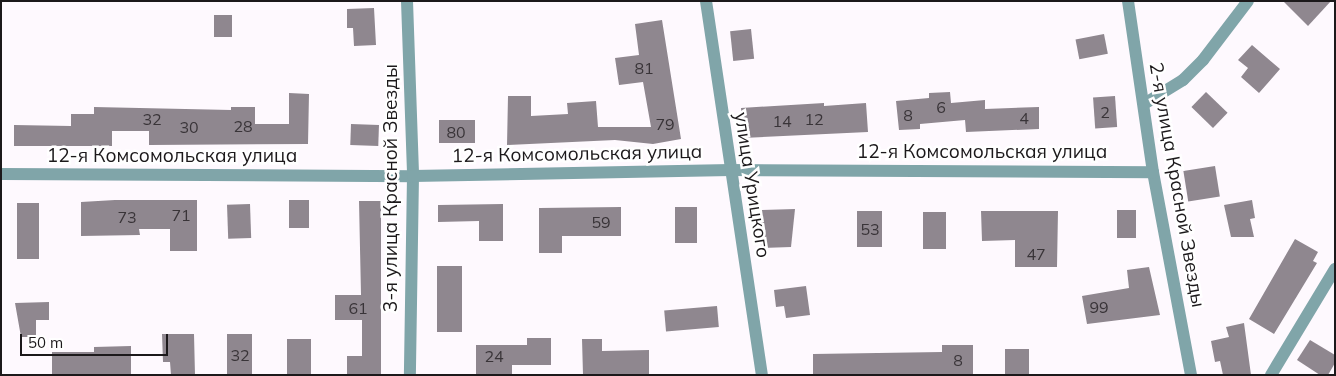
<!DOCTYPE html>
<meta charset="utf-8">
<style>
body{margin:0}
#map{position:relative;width:1336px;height:376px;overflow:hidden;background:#fef9fe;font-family:Mulish,sans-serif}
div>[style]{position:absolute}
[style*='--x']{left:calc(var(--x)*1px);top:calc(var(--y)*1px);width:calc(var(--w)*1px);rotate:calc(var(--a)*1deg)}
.building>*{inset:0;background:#8f878f;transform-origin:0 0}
.minor>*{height:12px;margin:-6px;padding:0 6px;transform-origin:6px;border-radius:6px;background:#80a5a9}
span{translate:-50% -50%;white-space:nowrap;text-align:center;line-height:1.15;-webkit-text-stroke:5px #fff;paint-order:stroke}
.number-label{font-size:16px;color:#393438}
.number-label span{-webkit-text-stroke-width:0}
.street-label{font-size:19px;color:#1c191b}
.frame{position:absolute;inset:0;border:2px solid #1c191b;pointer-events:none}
.scale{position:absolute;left:20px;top:334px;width:148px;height:22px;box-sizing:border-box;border:2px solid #1c191b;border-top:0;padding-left:6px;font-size:15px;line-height:18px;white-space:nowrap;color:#1c191b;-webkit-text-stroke:4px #fff;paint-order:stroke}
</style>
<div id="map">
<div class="building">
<i style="clip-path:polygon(1283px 1px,1331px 1px,1308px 26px)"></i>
<i style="clip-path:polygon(374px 8px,376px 45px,354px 46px,353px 28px,347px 28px,347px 9px)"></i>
<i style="left:214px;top:15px;width:18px;height:22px"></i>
<i style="clip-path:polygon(662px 20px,681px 139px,653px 144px,615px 140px,507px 145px,508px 96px,531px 96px,531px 116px,568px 114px,567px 103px,596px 101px,598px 127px,651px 127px,643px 82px,619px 85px,615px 58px,639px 55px,635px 24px)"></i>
<i style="left:751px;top:29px;width:30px;height:21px;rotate:84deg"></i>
<i style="left:1104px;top:34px;width:20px;height:29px;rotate:79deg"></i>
<i style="clip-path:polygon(1252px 45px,1280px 69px,1259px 93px,1241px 77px,1248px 68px,1238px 60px)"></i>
<i style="clip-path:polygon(950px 92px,951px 103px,985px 100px,985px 109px,1039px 107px,1039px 129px,966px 132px,965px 120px,920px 124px,920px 129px,899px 130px,896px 101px,929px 98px,929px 93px)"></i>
<i style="left:1206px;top:92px;width:30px;height:21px;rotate:44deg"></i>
<i style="clip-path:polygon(289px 93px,309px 94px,308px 144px,149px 145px,149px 131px,112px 131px,112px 146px,14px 146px,14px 125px,71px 126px,71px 114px,94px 114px,94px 107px,231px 110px,231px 107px,255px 107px,255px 124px,289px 124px)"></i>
<i style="left:1115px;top:96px;width:31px;height:22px;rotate:86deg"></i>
<i style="clip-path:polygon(824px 103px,824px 106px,866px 103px,868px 132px,743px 138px,741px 108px)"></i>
<i style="left:439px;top:120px;width:36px;height:23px"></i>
<i style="left:351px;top:124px;width:28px;height:21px;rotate:2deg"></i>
<i style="left:1215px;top:166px;width:31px;height:32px;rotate:81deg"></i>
<i style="clip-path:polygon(115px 200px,197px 200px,197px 251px,170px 251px,170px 229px,139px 229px,140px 235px,81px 236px,81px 202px)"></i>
<i style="left:289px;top:200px;width:20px;height:28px"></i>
<i style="clip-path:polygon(1252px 200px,1255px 218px,1250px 219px,1254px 237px,1231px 237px,1224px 205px)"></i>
<i style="clip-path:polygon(359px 201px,381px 201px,381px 375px,347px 375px,347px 356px,362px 356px,362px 320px,335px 320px,335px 295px,361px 295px)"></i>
<i style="left:17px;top:203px;width:22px;height:56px"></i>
<i style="left:250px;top:204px;width:34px;height:23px;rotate:88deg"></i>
<i style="clip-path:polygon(503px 204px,503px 241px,479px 241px,479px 221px,438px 222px,438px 205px)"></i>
<i style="clip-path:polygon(621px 207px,621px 236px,562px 236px,562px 253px,539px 253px,539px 208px)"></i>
<i style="left:675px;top:207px;width:22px;height:36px"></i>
<i style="clip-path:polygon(795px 209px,791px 247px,761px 248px,760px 210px)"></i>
<i style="left:1117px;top:210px;width:19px;height:28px"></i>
<i style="left:857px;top:211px;width:25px;height:36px"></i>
<i style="clip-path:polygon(981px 211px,1058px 211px,1057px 267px,1015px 267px,1015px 240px,982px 241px)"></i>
<i style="left:923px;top:212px;width:23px;height:37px"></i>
<i style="clip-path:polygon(1295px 239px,1318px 252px,1313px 261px,1317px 263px,1274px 334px,1249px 319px)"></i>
<i style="left:462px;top:266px;width:66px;height:25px;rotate:90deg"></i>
<i style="clip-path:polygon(1149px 267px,1160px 315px,1087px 324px,1082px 296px,1129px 288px,1127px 270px)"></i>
<i style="clip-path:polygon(806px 286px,810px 315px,786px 318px,784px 306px,776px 307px,774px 290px)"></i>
<i style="clip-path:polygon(49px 302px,49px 320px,36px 320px,36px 337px,21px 337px,15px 303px)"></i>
<i style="left:717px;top:306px;width:21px;height:53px;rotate:85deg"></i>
<i style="clip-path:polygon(1244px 323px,1251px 375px,1223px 375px,1220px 361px,1215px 362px,1211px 341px,1229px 337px,1226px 327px)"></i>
<i style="clip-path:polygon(162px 334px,194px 334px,195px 375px,171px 375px,170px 362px,163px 362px)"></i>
<i style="left:252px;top:334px;width:41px;height:25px;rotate:90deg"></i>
<i style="clip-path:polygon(527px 338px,551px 338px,551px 365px,512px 365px,512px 375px,476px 375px,476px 345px,527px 345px)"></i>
<i style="left:287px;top:339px;width:24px;height:36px"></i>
<i style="clip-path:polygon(582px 339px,602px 339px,602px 351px,649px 350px,649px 375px,583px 375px)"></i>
<i style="clip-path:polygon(1310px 340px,1335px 355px,1335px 363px,1328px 375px,1320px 375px,1297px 360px)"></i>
<i style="clip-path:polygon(942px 345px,973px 345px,973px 375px,813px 375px,813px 354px,942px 352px)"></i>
<i style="clip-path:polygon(131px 346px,131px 375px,52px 375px,52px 352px,94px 352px,94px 347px)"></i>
<i style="left:1005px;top:349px;width:24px;height:26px"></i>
</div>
<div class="minor">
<i style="--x:407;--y:1;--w:175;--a:88"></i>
<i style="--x:413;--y:176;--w:199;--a:90.9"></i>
<i style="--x:706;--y:1;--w:378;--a:81.5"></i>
<i style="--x:1128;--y:1;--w:173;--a:81.7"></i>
<i style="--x:1153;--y:172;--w:207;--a:79.4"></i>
<i style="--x:1144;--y:104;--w:46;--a:-31.6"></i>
<i style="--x:1183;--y:80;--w:28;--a:-45"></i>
<i style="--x:1203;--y:60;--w:74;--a:-52.7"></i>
<i style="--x:1;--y:174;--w:412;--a:0.3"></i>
<i style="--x:413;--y:176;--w:318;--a:-1.1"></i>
<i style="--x:731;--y:170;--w:422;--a:0.3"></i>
<i style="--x:1271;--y:375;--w:124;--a:-58.9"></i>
</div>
<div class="number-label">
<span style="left:644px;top:68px">81</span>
<span style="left:941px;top:107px">6</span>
<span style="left:1105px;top:112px">2</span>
<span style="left:908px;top:115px">8</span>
<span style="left:1024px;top:118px">4</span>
<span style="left:152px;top:119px">32</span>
<span style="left:814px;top:119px">12</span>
<span style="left:782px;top:121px">14</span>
<span style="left:665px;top:124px">79</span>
<span style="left:243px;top:126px">28</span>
<span style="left:189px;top:127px">30</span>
<span style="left:456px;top:132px">80</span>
<span style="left:181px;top:215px">71</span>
<span style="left:127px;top:217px">73</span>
<span style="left:601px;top:222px">59</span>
<span style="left:870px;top:229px">53</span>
<span style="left:1036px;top:254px">47</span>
<span style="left:1099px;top:307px">99</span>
<span style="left:358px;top:308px">61</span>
<span style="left:240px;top:355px">32</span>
<span style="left:494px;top:356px">24</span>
<span style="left:958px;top:360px">8</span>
</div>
<div class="street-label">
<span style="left:982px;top:152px">12-я Комсомольская улица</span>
<span style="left:577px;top:154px;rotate:-1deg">12-я Комсомольская улица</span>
<span style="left:172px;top:156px">12-я Комсомольская улица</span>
<span style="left:752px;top:185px;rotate:81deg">улица Урицкого</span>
<span style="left:1177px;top:185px;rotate:80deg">2-я улица Красной Звезды</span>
<span style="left:391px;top:188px;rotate:-90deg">3-я улица Красной Звезды</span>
</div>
<div class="frame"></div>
<div class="scale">50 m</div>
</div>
